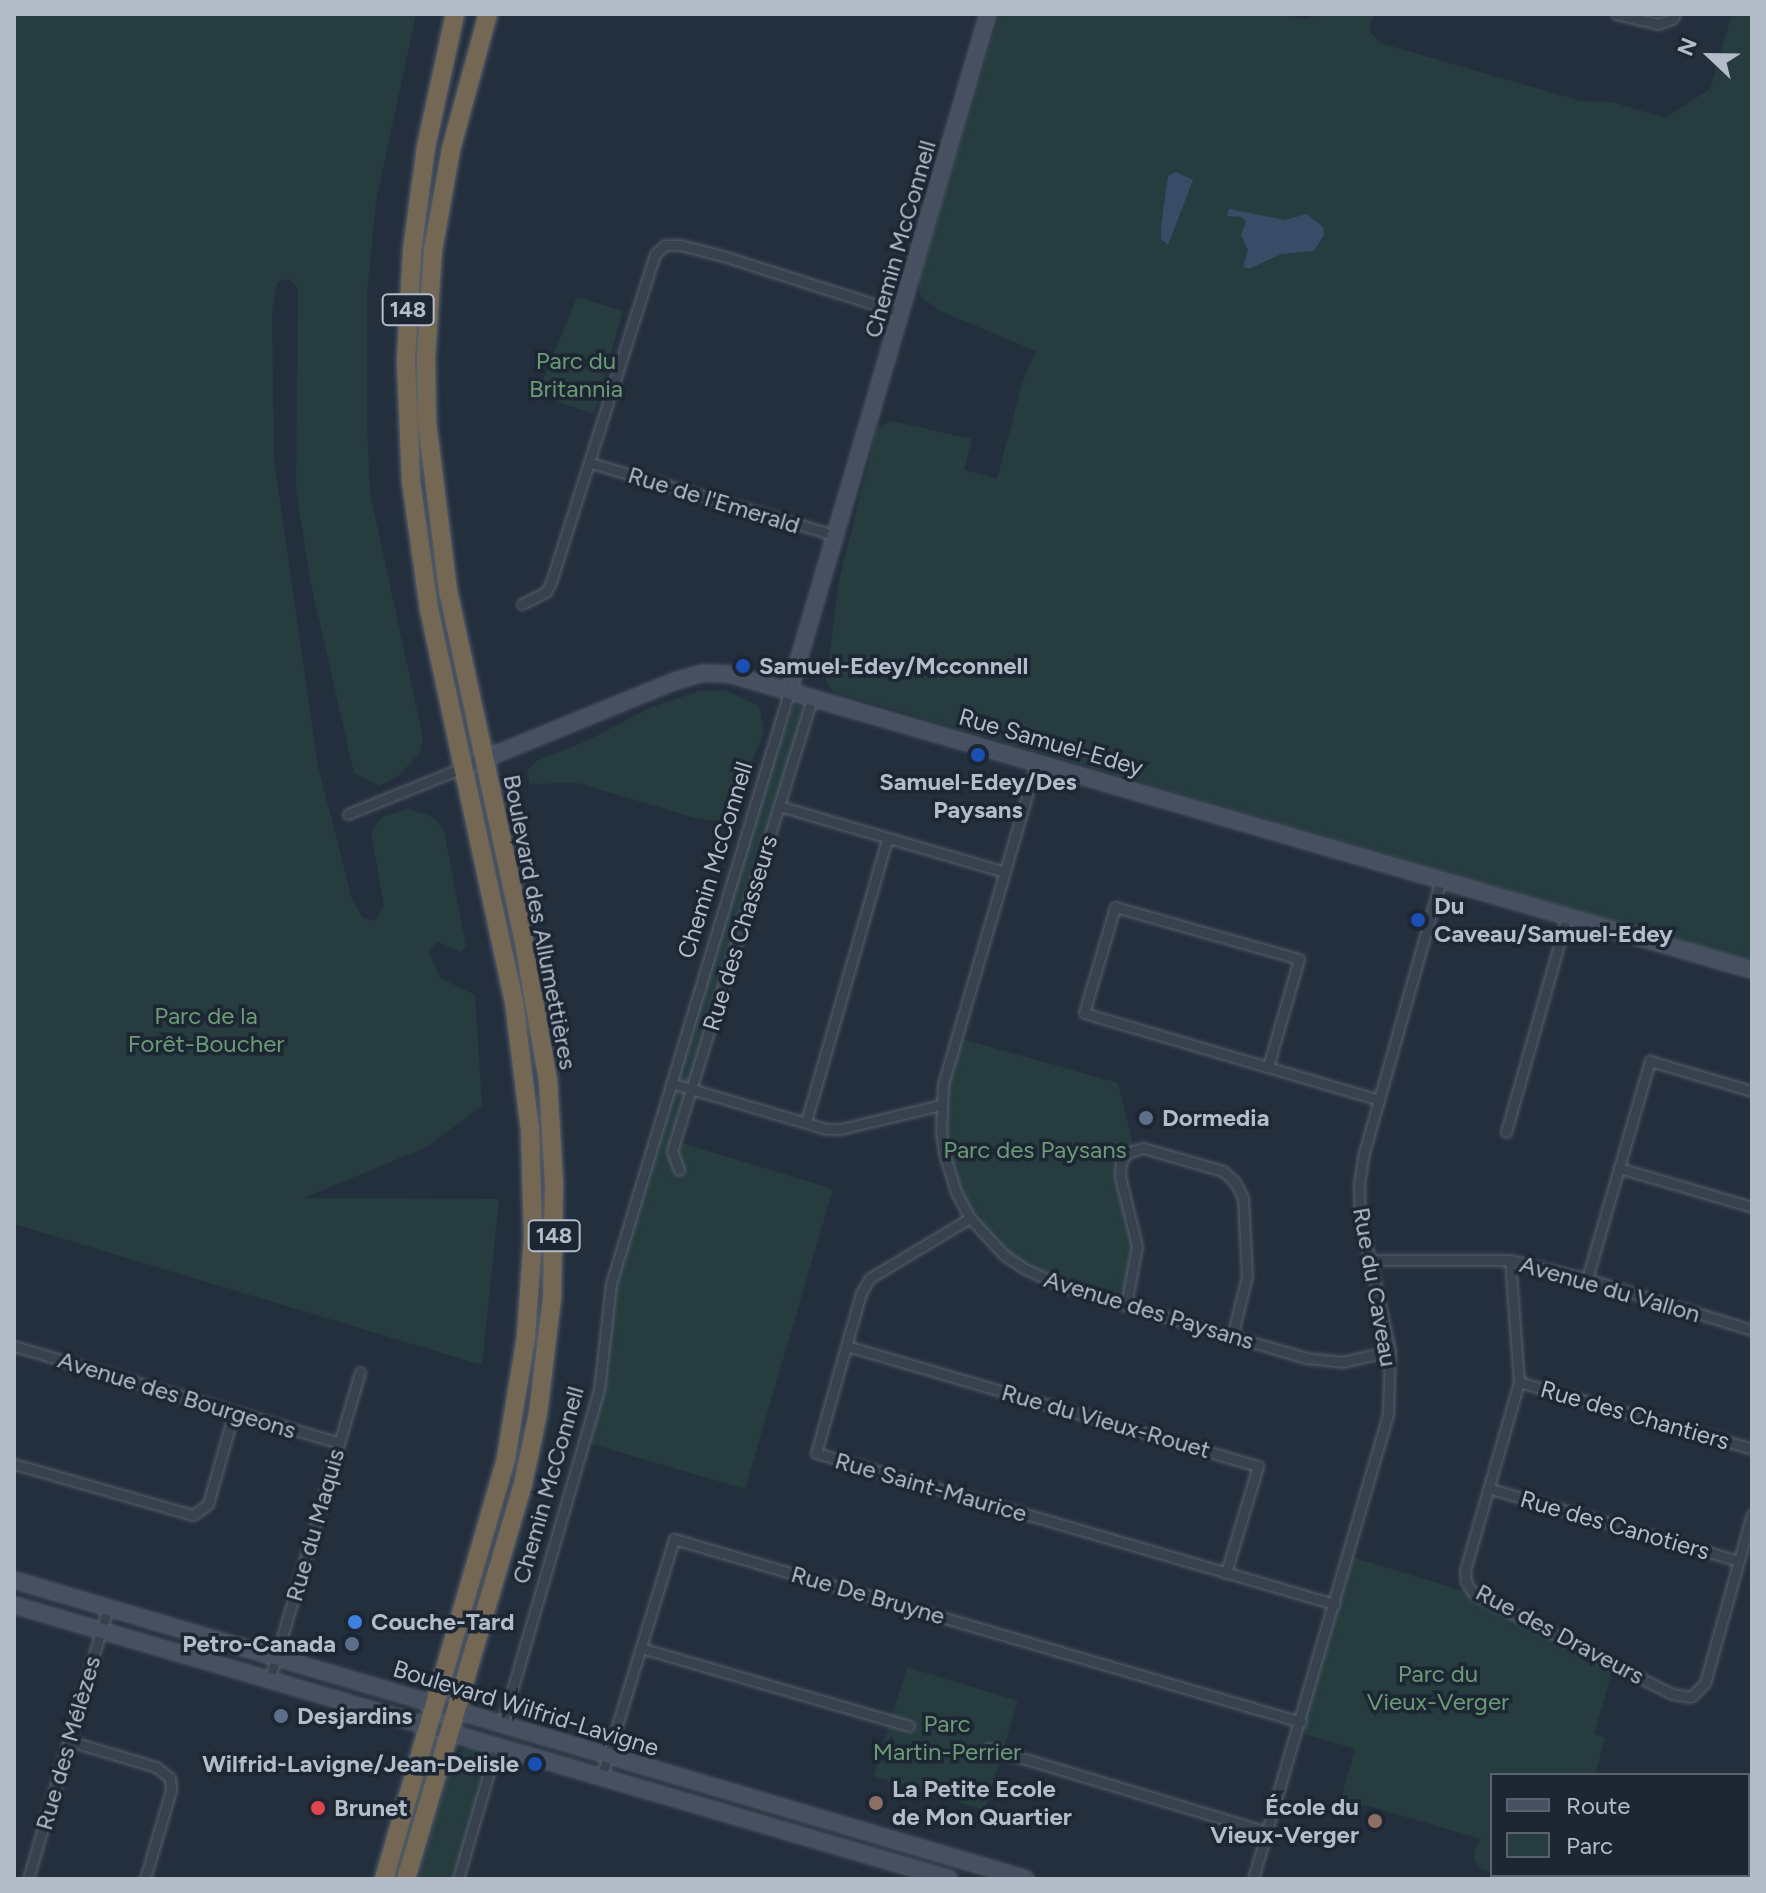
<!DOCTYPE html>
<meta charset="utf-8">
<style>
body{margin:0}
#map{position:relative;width:1766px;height:1893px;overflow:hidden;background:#242f3e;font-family:Figtree,sans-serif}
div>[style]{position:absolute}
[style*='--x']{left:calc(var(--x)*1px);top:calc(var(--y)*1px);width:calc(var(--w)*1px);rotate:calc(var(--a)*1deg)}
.green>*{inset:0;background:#263c3f;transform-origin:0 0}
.water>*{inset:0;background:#394c67}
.roads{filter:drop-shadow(0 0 2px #565f6c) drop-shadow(0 0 2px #565f6c)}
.street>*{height:9px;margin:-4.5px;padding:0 4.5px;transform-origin:4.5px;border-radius:4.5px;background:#38414e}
.secondary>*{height:14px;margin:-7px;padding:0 7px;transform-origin:7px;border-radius:7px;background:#465061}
.highway>*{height:18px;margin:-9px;padding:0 9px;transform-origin:9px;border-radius:9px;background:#746855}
.dots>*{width:22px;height:22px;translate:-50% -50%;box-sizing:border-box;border:4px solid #1d2633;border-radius:50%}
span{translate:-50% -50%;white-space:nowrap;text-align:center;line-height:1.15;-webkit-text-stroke:7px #1d2633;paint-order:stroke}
.shield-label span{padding:2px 6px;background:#1d2633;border:2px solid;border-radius:6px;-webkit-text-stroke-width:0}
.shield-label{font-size:22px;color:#b4bcc9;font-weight:700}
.street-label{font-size:24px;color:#b4bcc9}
.park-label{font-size:24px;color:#6b9a76}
.poi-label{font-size:24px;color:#b4bcc9;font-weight:700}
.left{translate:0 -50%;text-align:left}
.right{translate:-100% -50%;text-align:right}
.frame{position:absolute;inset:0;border:16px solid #b4bcc9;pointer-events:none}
.legend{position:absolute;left:1490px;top:1773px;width:260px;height:104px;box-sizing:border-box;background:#1d2633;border:2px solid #59626f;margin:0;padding:10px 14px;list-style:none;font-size:24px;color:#b4bcc9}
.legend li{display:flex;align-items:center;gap:16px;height:40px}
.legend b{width:40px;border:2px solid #59626f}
.north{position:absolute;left:1670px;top:16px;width:80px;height:80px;-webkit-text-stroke:6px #1d2633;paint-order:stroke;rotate:292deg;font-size:22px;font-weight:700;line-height:32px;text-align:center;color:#b4bcc9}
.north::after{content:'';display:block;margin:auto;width:28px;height:36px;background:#b4bcc9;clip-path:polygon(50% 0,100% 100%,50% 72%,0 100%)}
</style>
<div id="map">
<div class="green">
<i style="clip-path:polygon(14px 14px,416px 14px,376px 201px,367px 293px,367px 427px,370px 493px,423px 738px,419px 754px,398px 776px,379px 786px,354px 773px,310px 580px,296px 488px,298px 289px,289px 279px,277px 282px,272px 312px,274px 459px,318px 766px,352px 899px,363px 918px,375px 921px,384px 906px,371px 832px,382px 817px,408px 809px,433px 817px,444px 831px,466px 946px,461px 952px,437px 941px,429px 953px,440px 978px,475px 995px,482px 1106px,425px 1148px,303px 1198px,499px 1199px,482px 1365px,14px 1224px)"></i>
<i style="clip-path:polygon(999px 14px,1281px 14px,1304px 19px,1322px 14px,1374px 14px,1369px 31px,1380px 43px,1581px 101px,1612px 102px,1665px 118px,1710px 89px,1732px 14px,1752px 14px,1752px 961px,833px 692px,826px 680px,839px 581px,877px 427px,892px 421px,972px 439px,964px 470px,997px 479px,1023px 380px,1036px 351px,942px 312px,921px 297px,918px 284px)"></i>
<i style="clip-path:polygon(577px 297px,623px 311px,594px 414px,537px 395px)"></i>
<i style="clip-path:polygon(725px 690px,759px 706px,764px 730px,737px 804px,719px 821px,695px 818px,578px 783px,530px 784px,527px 771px,536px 761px,587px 741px,649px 708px,699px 691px)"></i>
<i style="clip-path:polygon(798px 704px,805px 710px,675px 1141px,833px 1189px,745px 1489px,585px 1442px,599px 1390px,605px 1314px,726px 899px,793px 706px)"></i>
<i style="clip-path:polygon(955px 1037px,1118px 1083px,1134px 1149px,1121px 1163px,1137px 1246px,1126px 1305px,1042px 1278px,987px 1238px,949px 1172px,941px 1104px)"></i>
<i style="clip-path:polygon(1348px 1556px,1474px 1594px,1614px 1665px,1594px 1734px,1605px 1738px,1595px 1775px,1492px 1775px,1492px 1872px,1479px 1868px,1474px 1859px,1475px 1849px,1481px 1839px,1341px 1798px,1355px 1749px,1298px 1732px)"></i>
<i style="left:907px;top:1667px;width:116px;height:114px;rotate:17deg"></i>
<i style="clip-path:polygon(471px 1744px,488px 1750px,490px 1757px,454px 1879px,418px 1879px,450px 1770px,459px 1752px)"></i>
</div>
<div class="water">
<i style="clip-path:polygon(1176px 172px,1193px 180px,1168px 245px,1161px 239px,1161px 226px,1168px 176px)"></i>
<i style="clip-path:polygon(1229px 209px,1285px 220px,1307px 214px,1323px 227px,1324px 235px,1314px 251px,1281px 254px,1249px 269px,1243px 267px,1248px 250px,1241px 235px,1246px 222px,1242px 217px,1227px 216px)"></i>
</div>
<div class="roads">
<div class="street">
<i style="--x:1616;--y:14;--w:43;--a:13.4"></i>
<i style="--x:1658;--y:24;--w:15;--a:-20"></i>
<i style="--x:1672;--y:19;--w:6;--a:-59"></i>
<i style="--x:591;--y:463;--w:257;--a:16.5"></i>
<i style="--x:522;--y:604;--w:27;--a:-27"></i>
<i style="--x:546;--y:592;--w:11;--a:-63"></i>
<i style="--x:551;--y:582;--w:344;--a:-72.4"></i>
<i style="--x:655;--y:254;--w:13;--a:-42"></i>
<i style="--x:665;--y:245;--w:15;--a:0"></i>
<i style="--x:680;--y:245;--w:44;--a:14.3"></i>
<i style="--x:723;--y:256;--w:188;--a:17.7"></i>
<i style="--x:1037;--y:761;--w:337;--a:106.2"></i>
<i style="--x:943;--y:1085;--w:46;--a:92.5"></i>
<i style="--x:941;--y:1131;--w:22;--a:82"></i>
<i style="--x:944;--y:1153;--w:41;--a:72.9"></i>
<i style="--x:956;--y:1192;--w:30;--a:62"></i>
<i style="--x:970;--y:1218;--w:50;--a:47.4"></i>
<i style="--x:1004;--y:1255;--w:23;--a:34"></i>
<i style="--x:1023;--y:1268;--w:48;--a:24.4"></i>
<i style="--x:1067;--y:1288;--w:249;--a:16.3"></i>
<i style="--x:1306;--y:1358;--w:36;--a:6"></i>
<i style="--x:1342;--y:1362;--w:49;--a:-12.9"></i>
<i style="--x:779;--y:806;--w:234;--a:16.3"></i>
<i style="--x:348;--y:814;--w:123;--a:-22"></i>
<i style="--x:1268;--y:1067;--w:112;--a:-74"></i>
<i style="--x:1299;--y:959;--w:191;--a:-164.2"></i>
<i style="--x:1115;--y:907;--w:110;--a:106.3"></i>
<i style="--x:1084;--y:1013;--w:308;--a:16.4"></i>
<i style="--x:671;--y:1083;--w:162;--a:16.5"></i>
<i style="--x:826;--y:1129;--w:15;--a:0"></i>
<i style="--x:841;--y:1129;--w:102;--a:-13.6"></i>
<i style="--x:806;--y:1122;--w:293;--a:-74"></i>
<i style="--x:1506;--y:1132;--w:224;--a:-74.2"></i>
<i style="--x:1619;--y:1168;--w:139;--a:16.3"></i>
<i style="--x:679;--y:1170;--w:20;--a:-110"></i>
<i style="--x:672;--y:1151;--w:476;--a:-72.8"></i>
<i style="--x:970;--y:1218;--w:117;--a:149"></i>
<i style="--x:870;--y:1278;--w:17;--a:121"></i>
<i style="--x:861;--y:1293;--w:166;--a:105.7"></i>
<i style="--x:816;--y:1453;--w:540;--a:16.25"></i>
<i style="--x:1371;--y:1260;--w:139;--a:0"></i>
<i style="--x:1510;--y:1260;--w:79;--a:13.9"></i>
<i style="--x:1587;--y:1279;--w:173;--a:17.2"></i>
<i style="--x:1510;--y:1260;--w:122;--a:85.8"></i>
<i style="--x:1519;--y:1382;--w:196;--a:106"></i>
<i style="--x:1465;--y:1570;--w:12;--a:85"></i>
<i style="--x:1466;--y:1582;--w:14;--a:56"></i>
<i style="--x:1474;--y:1594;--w:222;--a:26.8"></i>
<i style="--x:1672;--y:1694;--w:19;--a:9"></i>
<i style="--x:1691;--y:1697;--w:20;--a:-45"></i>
<i style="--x:1705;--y:1683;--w:175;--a:-74.5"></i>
<i style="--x:1587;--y:1279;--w:227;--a:-73.9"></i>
<i style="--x:1650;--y:1061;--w:106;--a:16.4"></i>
<i style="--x:1126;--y:1305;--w:60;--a:-79.4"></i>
<i style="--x:1137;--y:1246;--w:72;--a:-103.7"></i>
<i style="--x:1120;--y:1176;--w:13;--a:-86"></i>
<i style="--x:1121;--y:1163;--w:12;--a:-59"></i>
<i style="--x:1127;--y:1153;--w:17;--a:-17"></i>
<i style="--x:1143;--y:1148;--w:83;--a:16"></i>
<i style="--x:1223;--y:1171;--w:16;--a:43"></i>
<i style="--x:1235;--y:1182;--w:18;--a:63"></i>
<i style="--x:1243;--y:1198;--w:78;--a:87.1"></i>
<i style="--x:1247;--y:1276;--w:63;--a:103.8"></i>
<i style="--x:14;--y:1346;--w:339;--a:16.6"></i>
<i style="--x:847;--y:1346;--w:428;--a:16.3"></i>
<i style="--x:1258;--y:1466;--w:112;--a:106.7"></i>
<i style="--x:1519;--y:1382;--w:242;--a:16"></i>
<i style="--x:14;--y:1464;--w:186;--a:15.9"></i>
<i style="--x:193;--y:1515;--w:19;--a:-36"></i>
<i style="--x:208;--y:1504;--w:96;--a:-74.2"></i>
<i style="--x:1491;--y:1489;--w:258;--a:16.2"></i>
<i style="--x:641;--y:1648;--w:279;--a:16.2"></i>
<i style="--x:270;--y:1678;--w:319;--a:-73.6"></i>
<i style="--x:503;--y:1722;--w:346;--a:-73.9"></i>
<i style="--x:599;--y:1390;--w:107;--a:-83.5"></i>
<i style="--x:611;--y:1284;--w:621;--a:-73.26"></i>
<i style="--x:69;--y:1741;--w:91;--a:16.6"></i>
<i style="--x:156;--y:1767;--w:18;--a:38"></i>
<i style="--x:170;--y:1778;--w:12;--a:85"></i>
<i style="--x:171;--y:1790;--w:93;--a:106.3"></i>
<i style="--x:989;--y:1748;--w:290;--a:16.8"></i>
<i style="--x:601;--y:1778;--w:250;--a:-73"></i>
<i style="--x:674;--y:1539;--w:653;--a:16.27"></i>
<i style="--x:1748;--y:1849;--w:4;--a:14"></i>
<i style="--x:28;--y:1879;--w:283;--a:-73.6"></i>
<i style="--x:458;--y:1879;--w:140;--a:-73.8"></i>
<i style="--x:1253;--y:1879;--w:485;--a:-73.8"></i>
<i style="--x:1388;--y:1413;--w:62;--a:-88.2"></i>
<i style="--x:1390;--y:1351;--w:138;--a:-102.5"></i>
<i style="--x:1360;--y:1216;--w:32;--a:-92"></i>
<i style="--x:1359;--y:1184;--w:31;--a:-81"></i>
<i style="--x:1364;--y:1153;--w:285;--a:-74.3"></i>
<i style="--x:1580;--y:1879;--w:4;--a:-76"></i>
</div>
<div class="secondary">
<i style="--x:790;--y:689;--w:703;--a:-73.65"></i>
<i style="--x:462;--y:768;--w:230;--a:-22.2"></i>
<i style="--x:675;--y:681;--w:29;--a:-16"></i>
<i style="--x:703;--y:673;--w:26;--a:2"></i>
<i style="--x:729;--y:674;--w:1065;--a:16.14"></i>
<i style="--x:14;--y:1580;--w:1055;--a:16.46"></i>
<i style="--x:14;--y:1605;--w:975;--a:16.32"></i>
</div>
<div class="highway">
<i style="--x:384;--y:1879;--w:438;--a:-73.8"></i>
<i style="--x:506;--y:1458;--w:123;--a:-80.6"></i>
<i style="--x:526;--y:1337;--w:101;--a:-86"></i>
<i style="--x:533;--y:1236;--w:106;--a:-91.6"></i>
<i style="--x:530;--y:1130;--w:129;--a:-97.1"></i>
<i style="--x:514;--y:1002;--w:402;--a:-102.2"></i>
<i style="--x:429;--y:609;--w:129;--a:-98"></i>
<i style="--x:411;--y:481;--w:121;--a:-92.4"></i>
<i style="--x:406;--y:360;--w:109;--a:-86.8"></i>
<i style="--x:412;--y:251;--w:105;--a:-82.3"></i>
<i style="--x:426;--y:147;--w:136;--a:-77.7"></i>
<i style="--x:406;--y:1879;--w:412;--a:-73.5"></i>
<i style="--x:523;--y:1484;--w:73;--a:-78.1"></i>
<i style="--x:538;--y:1413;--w:117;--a:-83.1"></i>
<i style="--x:552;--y:1297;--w:113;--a:-89"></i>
<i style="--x:554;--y:1184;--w:103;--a:-93.3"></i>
<i style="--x:548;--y:1081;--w:141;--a:-99.8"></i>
<i style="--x:524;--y:942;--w:359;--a:-102.2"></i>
<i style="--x:448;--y:591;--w:170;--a:-97.1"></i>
<i style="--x:427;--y:422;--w:65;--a:-90.9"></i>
<i style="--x:426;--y:357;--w:107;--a:-86.3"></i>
<i style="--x:433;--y:250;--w:103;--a:-79.9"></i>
<i style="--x:451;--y:149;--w:140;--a:-74.7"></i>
</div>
</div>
<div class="dots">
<i style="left:743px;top:666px;background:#1a4fb4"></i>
<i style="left:978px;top:755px;background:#1a4fb4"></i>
<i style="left:1418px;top:920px;background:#1a4fb4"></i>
<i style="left:1146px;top:1118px;background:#5c6f8a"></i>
<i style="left:355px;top:1622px;background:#3f7fe0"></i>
<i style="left:352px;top:1644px;background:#5c6f8a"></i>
<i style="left:281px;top:1716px;background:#5c6f8a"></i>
<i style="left:535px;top:1764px;background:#1a4fb4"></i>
<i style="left:876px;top:1803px;background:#8d6e63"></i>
<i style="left:318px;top:1808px;background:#e0444e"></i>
<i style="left:1375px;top:1821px;background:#8d6e63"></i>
</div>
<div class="shield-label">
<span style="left:408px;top:310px">148</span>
<span style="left:554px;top:1236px">148</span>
</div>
<div class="street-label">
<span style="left:900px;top:239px;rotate:-74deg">Chemin McConnell</span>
<span style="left:714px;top:500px;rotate:17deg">Rue de l'Emerald</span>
<span style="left:1051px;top:742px;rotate:16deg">Rue Samuel-Edey</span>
<span style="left:715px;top:860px;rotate:-73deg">Chemin McConnell</span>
<span style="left:540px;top:922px;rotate:79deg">Boulevard des Allumettières</span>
<span style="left:740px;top:933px;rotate:-73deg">Rue des Chasseurs</span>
<span style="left:1375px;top:1287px;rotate:80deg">Rue du Caveau</span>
<span style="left:1610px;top:1289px;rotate:16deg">Avenue du Vallon</span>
<span style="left:1149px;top:1310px;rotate:17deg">Avenue des Paysans</span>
<span style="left:177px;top:1395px;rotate:17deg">Avenue des Bourgeons</span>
<span style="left:1635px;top:1415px;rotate:16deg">Rue des Chantiers</span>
<span style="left:1106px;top:1421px;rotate:16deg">Rue du Vieux-Rouet</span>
<span style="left:548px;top:1485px;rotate:-74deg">Chemin McConnell</span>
<span style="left:931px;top:1487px;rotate:16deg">Rue Saint-Maurice</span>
<span style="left:315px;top:1525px;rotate:-74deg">Rue du Maquis</span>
<span style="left:1615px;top:1525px;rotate:16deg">Rue des Canotiers</span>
<span style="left:868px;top:1595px;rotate:16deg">Rue De Bruyne</span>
<span style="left:1560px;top:1634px;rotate:28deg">Rue des Draveurs</span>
<span style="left:526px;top:1708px;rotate:17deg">Boulevard Wilfrid-Lavigne</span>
<span style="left:68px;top:1743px;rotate:-74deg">Rue des Mélèzes</span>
</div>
<div class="park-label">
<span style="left:576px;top:375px">Parc du<br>Britannia</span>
<span style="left:206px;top:1030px">Parc de la<br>Forêt-Boucher</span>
<span style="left:1035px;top:1150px">Parc des Paysans</span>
<span style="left:1438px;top:1688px">Parc du<br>Vieux-Verger</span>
<span style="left:947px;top:1738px">Parc<br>Martin-Perrier</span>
</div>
<div class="poi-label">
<span class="left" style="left:759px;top:666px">Samuel-Edey/Mcconnell</span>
<span style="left:978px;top:796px">Samuel-Edey/Des<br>Paysans</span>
<span class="left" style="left:1434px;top:920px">Du<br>Caveau/Samuel-Edey</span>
<span class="left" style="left:1162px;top:1118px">Dormedia</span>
<span class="left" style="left:371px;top:1622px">Couche-Tard</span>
<span class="right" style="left:336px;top:1644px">Petro-Canada</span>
<span class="left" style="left:297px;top:1716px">Desjardins</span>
<span class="right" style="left:519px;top:1764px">Wilfrid-Lavigne/Jean-Delisle</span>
<span class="left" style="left:892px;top:1803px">La Petite Ecole<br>de Mon Quartier</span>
<span class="right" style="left:1359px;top:1821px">École du<br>Vieux-Verger</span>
<span class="left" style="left:334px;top:1808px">Brunet</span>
</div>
<div class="frame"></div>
<ul class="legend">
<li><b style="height:10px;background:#465061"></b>Route</li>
<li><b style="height:22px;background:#263c3f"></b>Parc</li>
</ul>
<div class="north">N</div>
</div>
